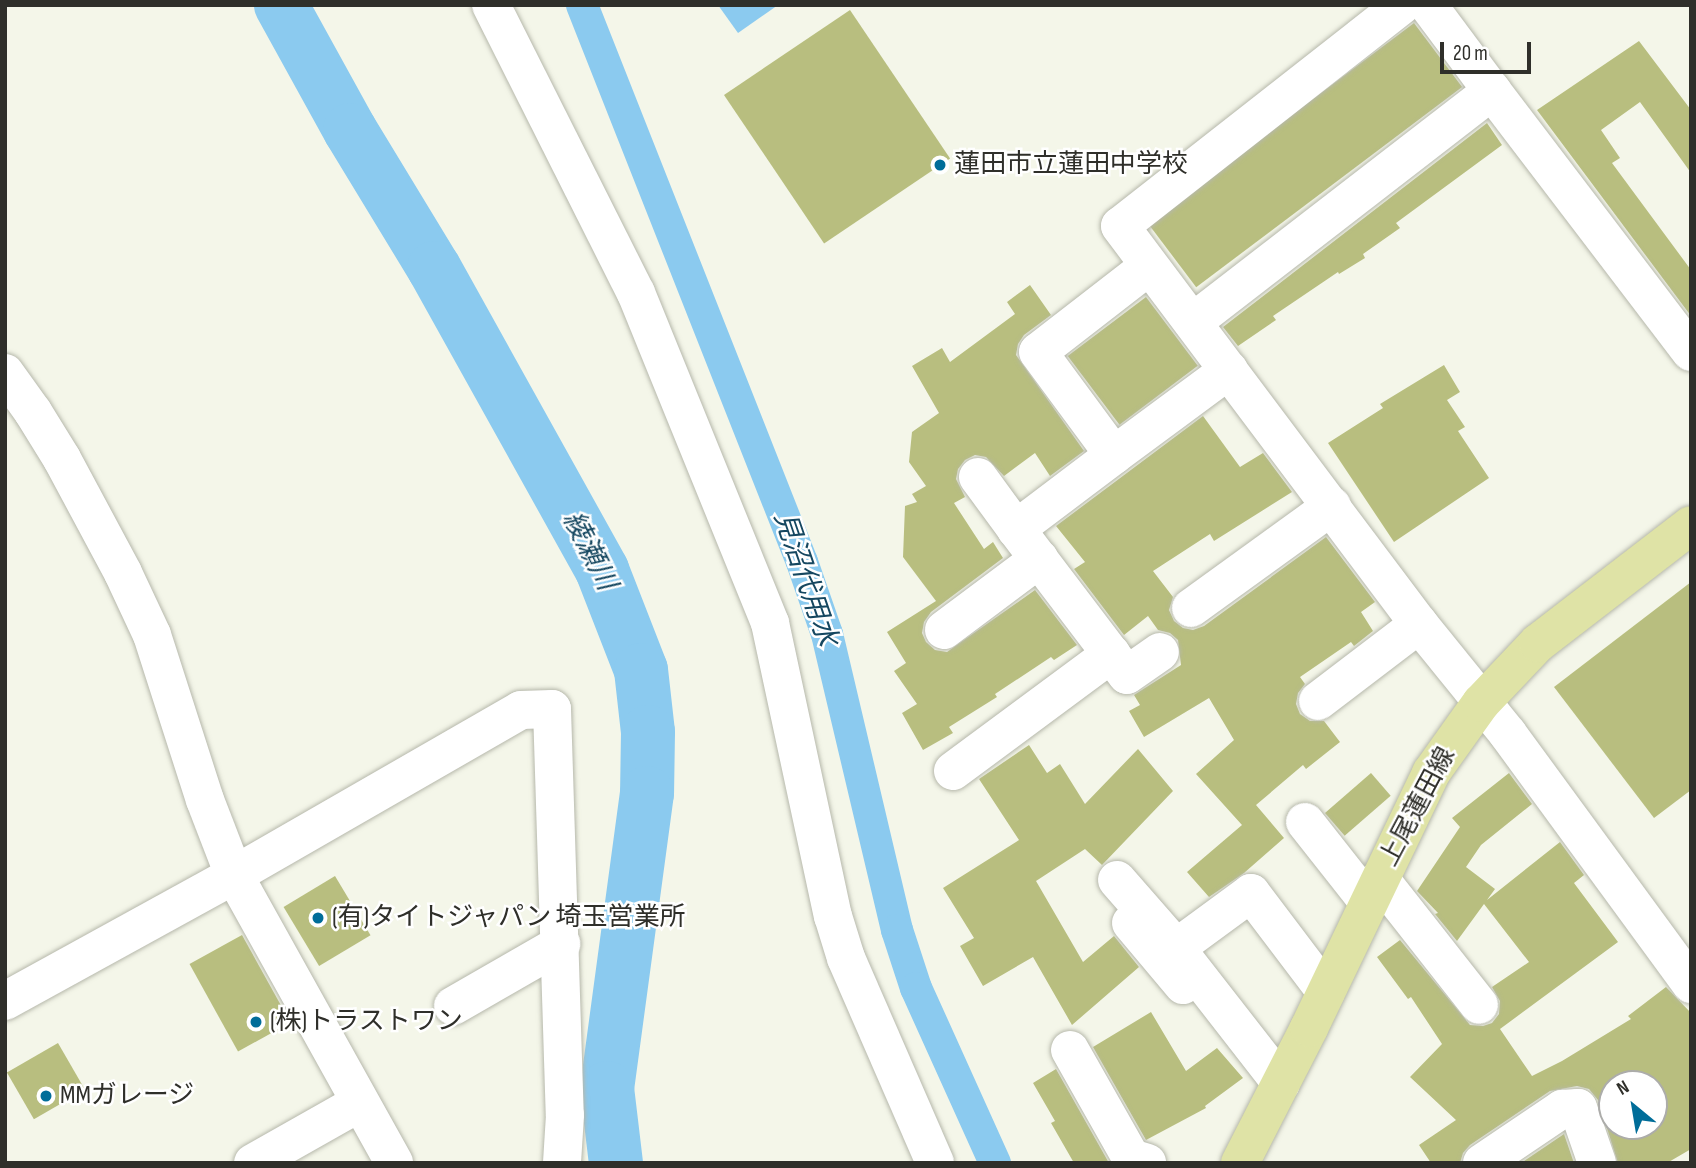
<!DOCTYPE html>
<meta charset="utf-8">
<style>
body{margin:0}
#map{position:relative;width:1696px;height:1168px;overflow:hidden;background:#f4f6e9;font-family:"Sofia Sans Condensed","Noto Sans JP",sans-serif}
div>[style]{position:absolute}
[style*='--x']{left:calc(var(--x)*1px);top:calc(var(--y)*1px);width:calc(var(--w)*1px);rotate:calc(var(--a)*1deg)}
.water>*{inset:0;background:#8bcaef}
.canal>*{height:32px;margin:-16px;padding:0 16px;transform-origin:16px;border-radius:16px;background:#8bcaef}
.river>*{height:54px;margin:-27px;padding:0 27px;transform-origin:27px;border-radius:27px;background:#8bcaef}
.building>*{inset:0;background:#b8be7f;transform-origin:0 0}
.roads{filter:drop-shadow(0 0 2px #b6b8ab) drop-shadow(0 0 2px #b6b8ab)}
.minor>*{height:38px;margin:-19px;padding:0 19px;transform-origin:19px;border-radius:19px;background:#fff}
.major>*{height:38px;margin:-19px;padding:0 19px;transform-origin:19px;border-radius:19px;background:#dfe3a6}
.dots>*{width:19px;height:19px;translate:-50% -50%;box-sizing:border-box;border:4px solid #fff;border-radius:50%}
span{translate:-50% -50%;white-space:nowrap;text-align:center;line-height:1.15;-webkit-text-stroke:5px #fff;paint-order:stroke}
.poi-label{font-size:26px;color:#2f2f2a}
.left{translate:0 -50%;text-align:left}
.street-label{font-size:26px;color:#2f2f2a}
.water-label{font-size:28px;color:#154760;font-style:italic}
.frame{position:absolute;inset:0;border:7px solid #2f2f2a;pointer-events:none}
.north{position:absolute;left:1598px;top:1070px;width:70px;height:70px;box-sizing:border-box;background:#fff;border:2px solid #acacaa;border-radius:50%;rotate:330deg;font-size:19px;font-weight:700;line-height:28px;text-align:center;color:#2f2f2a}
.north::after{content:'';display:block;margin:auto;width:24px;height:32px;background:#006d99;clip-path:polygon(50% 0,100% 100%,50% 72%,0 100%)}
.scale{position:absolute;left:1440px;top:42px;width:91px;height:32px;box-sizing:border-box;border:4px solid #2f2f2a;border-top:0;padding-left:9px;font-size:21px;line-height:24px;white-space:nowrap;color:#2f2f2a;-webkit-text-stroke:5px #fff;paint-order:stroke}
</style>
<div id="map">
<div class="water">
<i style="clip-path:polygon(718px 5px,778px 5px,738px 33px)"></i>
</div>
<div class="canal">
<i style="--x:582;--y:5;--w:599;--a:68.45"></i>
<i style="--x:802;--y:562;--w:76;--a:70.9"></i>
<i style="--x:827;--y:634;--w:304;--a:76.7"></i>
<i style="--x:897;--y:930;--w:61;--a:71.9"></i>
<i style="--x:916;--y:988;--w:192;--a:65.7"></i>
</div>
<div class="river">
<i style="--x:281;--y:5;--w:143;--a:61.1"></i>
<i style="--x:350;--y:130;--w:162;--a:58.7"></i>
<i style="--x:434;--y:268;--w:346;--a:60.9"></i>
<i style="--x:602;--y:570;--w:107;--a:68.7"></i>
<i style="--x:641;--y:670;--w:62;--a:83.6"></i>
<i style="--x:648;--y:732;--w:61;--a:90.9"></i>
<i style="--x:647;--y:793;--w:298;--a:97.7"></i>
<i style="--x:607;--y:1088;--w:76;--a:83.2"></i>
</div>
<div class="building">
<i style="left:850px;top:10px;width:179px;height:152px;rotate:56deg"></i>
<i style="left:1414px;top:23px;width:80px;height:333px;rotate:53deg"></i>
<i style="clip-path:polygon(1639px 41px,1691px 110px,1691px 173px,1640px 102px,1601px 130px,1620px 158px,1612px 163px,1691px 270px,1691px 316px,1537px 110px)"></i>
<i style="clip-path:polygon(1487px 123px,1502px 145px,1396px 223px,1400px 228px,1363px 254px,1365px 258px,1339px 274px,1338px 272px,1273px 316px,1276px 320px,1238px 346px,1223px 327px)"></i>
<i style="clip-path:polygon(1030px 285px,1051px 315px,1024px 335px,1018px 344px,1016px 355px,1084px 451px,1050px 476px,1035px 453px,1004px 476px,986px 457px,975px 455px,965px 460px,958px 469px,956px 479px,965px 497px,954px 503px,984px 549px,993px 542px,1003px 558px,931px 612px,924px 622px,922px 633px,926px 642px,935px 650px,947px 652px,1035px 590px,1077px 645px,1054px 660px,1051px 657px,995px 694px,997px 697px,949px 727px,953px 733px,923px 750px,902px 713px,917px 704px,894px 671px,906px 663px,887px 632px,936px 601px,903px 557px,905px 506px,917px 502px,912px 494px,926px 486px,909px 462px,912px 432px,939px 413px,912px 366px,942px 348px,950px 362px,1015px 314px,1007px 302px)"></i>
<i style="left:1146px;top:297px;width:86px;height:98px;rotate:53deg"></i>
<i style="clip-path:polygon(1444px 365px,1460px 392px,1447px 400px,1465px 427px,1458px 431px,1489px 478px,1394px 542px,1328px 443px,1383px 408px,1380px 404px)"></i>
<i style="clip-path:polygon(1203px 416px,1240px 467px,1263px 453px,1292px 492px,1214px 541px,1210px 534px,1153px 571px,1173px 597px,1169px 610px,1174px 621px,1183px 628px,1193px 630px,1204px 626px,1326px 537px,1375px 602px,1361px 612px,1373px 631px,1354px 646px,1351px 642px,1300px 677px,1305px 684px,1298px 693px,1296px 704px,1300px 714px,1310px 721px,1324px 721px,1340px 742px,1306px 769px,1303px 765px,1256px 805px,1284px 838px,1244px 873px,1209px 897px,1187px 872px,1242px 825px,1196px 774px,1234px 740px,1209px 698px,1144px 737px,1129px 711px,1140px 705px,1134px 695px,1181px 665px,1178px 640px,1170px 633px,1158px 630px,1148px 616px,1124px 635px,1074px 569px,1085px 562px,1056px 526px)"></i>
<i style="clip-path:polygon(1691px 582px,1691px 790px,1654px 818px,1554px 687px)"></i>
<i style="clip-path:polygon(1029px 745px,1047px 773px,1060px 764px,1085px 804px,1138px 749px,1173px 791px,1102px 865px,1085px 849px,1036px 881px,1083px 962px,1114px 936px,1139px 967px,1072px 1025px,1033px 957px,983px 986px,960px 946px,974px 938px,943px 888px,1019px 840px,979px 779px)"></i>
<i style="left:1371px;top:773px;width:30px;height:61px;rotate:49deg"></i>
<i style="clip-path:polygon(evenodd,1509px 773px,1532px 804px,1481px 845px,1466px 867px,1495px 889px,1487px 900px,1560px 842px,1584px 875px,1574px 883px,1618px 942px,1500px 1029px,1532px 1076px,1562px 1061px,1631px 1019px,1628px 1016px,1666px 987px,1691px 1013px,1691px 1149px,1667px 1163px,1618px 1163px,1598px 1100px,1589px 1089px,1577px 1086px,1550px 1091px,1470px 1145px,1463px 1153px,1460px 1163px,1431px 1163px,1419px 1145px,1456px 1120px,1410px 1077px,1442px 1044px,1411px 997px,1408px 999px,1377px 957px,1400px 940px,1470px 1025px,1483px 1026px,1492px 1023px,1499px 1014px,1500px 1001px,1492px 987px,1529px 962px,1484px 904px,1457px 941px,1435px 914px,1438px 913px,1417px 891px,1460px 827px,1452px 818px,1509px 773px,1612px 1084px,1654px 1084px,1654px 1126px,1612px 1126px,1612px 1084px)"></i>
<i style="left:335px;top:876px;width:69px;height:60px;rotate:59deg"></i>
<i style="left:242px;top:935px;width:100px;height:60px;rotate:61deg"></i>
<i style="clip-path:polygon(1151px 1012px,1186px 1071px,1217px 1048px,1243px 1078px,1205px 1106px,1206px 1108px,1146px 1140px,1093px 1047px)"></i>
<i style="left:58px;top:1043px;width:54px;height:59px;rotate:60deg"></i>
<i style="clip-path:polygon(1056px 1069px,1109px 1163px,1074px 1163px,1051px 1123px,1055px 1121px,1033px 1083px)"></i>
<i style="clip-path:polygon(1564px 1134px,1574px 1163px,1521px 1163px)"></i>
</div>
<div class="roads">
<div class="minor">
<i style="--x:491;--y:5;--w:322;--a:63.3"></i>
<i style="--x:636;--y:293;--w:356;--a:67.9"></i>
<i style="--x:770;--y:623;--w:300;--a:77.9"></i>
<i style="--x:833;--y:916;--w:44;--a:72.8"></i>
<i style="--x:846;--y:958;--w:223;--a:66.5"></i>
<i style="--x:1402;--y:5;--w:358;--a:141.9"></i>
<i style="--x:1120;--y:226;--w:498;--a:53.1"></i>
<i style="--x:1419;--y:624;--w:141;--a:51"></i>
<i style="--x:1508;--y:734;--w:310;--a:53.8"></i>
<i style="--x:1492;--y:91;--w:328;--a:52.7"></i>
<i style="--x:1149;--y:266;--w:140;--a:142.2"></i>
<i style="--x:1038;--y:352;--w:128;--a:53.6"></i>
<i style="--x:1114;--y:455;--w:143;--a:-36.5"></i>
<i style="--x:1193;--y:322;--w:378;--a:-37.7"></i>
<i style="--x:1492;--y:91;--w:107;--a:-126.7"></i>
<i style="--x:5;--y:373;--w:48;--a:54.3"></i>
<i style="--x:33;--y:412;--w:55;--a:58.3"></i>
<i style="--x:62;--y:459;--w:129;--a:61.8"></i>
<i style="--x:123;--y:573;--w:68;--a:64.9"></i>
<i style="--x:152;--y:635;--w:173;--a:72.2"></i>
<i style="--x:205;--y:800;--w:80;--a:68.9"></i>
<i style="--x:234;--y:875;--w:329;--a:60.9"></i>
<i style="--x:1114;--y:455;--w:123;--a:142.9"></i>
<i style="--x:1016;--y:529;--w:183;--a:52.8"></i>
<i style="--x:1127;--y:675;--w:40;--a:-34.9"></i>
<i style="--x:978;--y:477;--w:64;--a:53.8"></i>
<i style="--x:1191;--y:608;--w:174;--a:-35.9"></i>
<i style="--x:944;--y:630;--w:119;--a:-36.8"></i>
<i style="--x:1318;--y:701;--w:127;--a:-37.3"></i>
<i style="--x:953;--y:771;--w:197;--a:-36.5"></i>
<i style="--x:1305;--y:822;--w:103;--a:51.7"></i>
<i style="--x:1380;--y:879;--w:160;--a:51.8"></i>
<i style="--x:1117;--y:880;--w:74;--a:48.8"></i>
<i style="--x:1131;--y:923;--w:81;--a:50"></i>
<i style="--x:5;--y:1001;--w:261;--a:-28.8"></i>
<i style="--x:234;--y:875;--w:331;--a:-29.9"></i>
<i style="--x:521;--y:710;--w:31;--a:-2"></i>
<i style="--x:552;--y:709;--w:406;--a:88.2"></i>
<i style="--x:565;--y:1115;--w:48;--a:93.6"></i>
<i style="--x:453;--y:1006;--w:125;--a:-29.9"></i>
<i style="--x:1070;--y:1050;--w:124;--a:60.5"></i>
<i style="--x:1131;--y:1158;--w:17;--a:17"></i>
<i style="--x:1281;--y:1083;--w:171;--a:-127.9"></i>
<i style="--x:1176;--y:948;--w:93;--a:-36.3"></i>
<i style="--x:1251;--y:893;--w:124;--a:52.9"></i>
<i style="--x:253;--y:1163;--w:122;--a:-29.5"></i>
<i style="--x:1482;--y:1163;--w:97;--a:-34"></i>
<i style="--x:1562;--y:1109;--w:16;--a:-4"></i>
<i style="--x:1578;--y:1108;--w:58;--a:70.9"></i>
</div>
<div class="major">
<i style="--x:1240;--y:1163;--w:152;--a:-62.9"></i>
<i style="--x:1309;--y:1028;--w:283;--a:-64.4"></i>
<i style="--x:1431;--y:773;--w:86;--a:-54.5"></i>
<i style="--x:1481;--y:703;--w:83;--a:-46.5"></i>
<i style="--x:1538;--y:643;--w:193;--a:-37.6"></i>
</div>
</div>
<div class="dots">
<i style="left:940px;top:165px;background:#006d99"></i>
<i style="left:318px;top:918px;background:#006d99"></i>
<i style="left:256px;top:1022px;background:#006d99"></i>
<i style="left:46px;top:1096px;background:#006d99"></i>
</div>
<div class="poi-label">
<span class="left" style="left:954px;top:165px">蓮田市立蓮田中学校</span>
<span class="left" style="left:332px;top:918px">(有)タイトジャパン 埼玉営業所</span>
<span class="left" style="left:270px;top:1022px">(株)トラストワン</span>
<span class="left" style="left:60px;top:1096px">MMガレージ</span>
</div>
<div class="street-label">
<span style="left:1418px;top:807px;rotate:-62deg">上尾蓮田線</span>
</div>
<div class="water-label">
<span style="left:589px;top:551px;rotate:63deg">綾瀬川</span>
<span style="left:805px;top:579px;rotate:71deg">見沼代用水</span>
</div>
<div class="frame"></div>
<div class="north">N</div>
<div class="scale">20 m</div>
</div>
